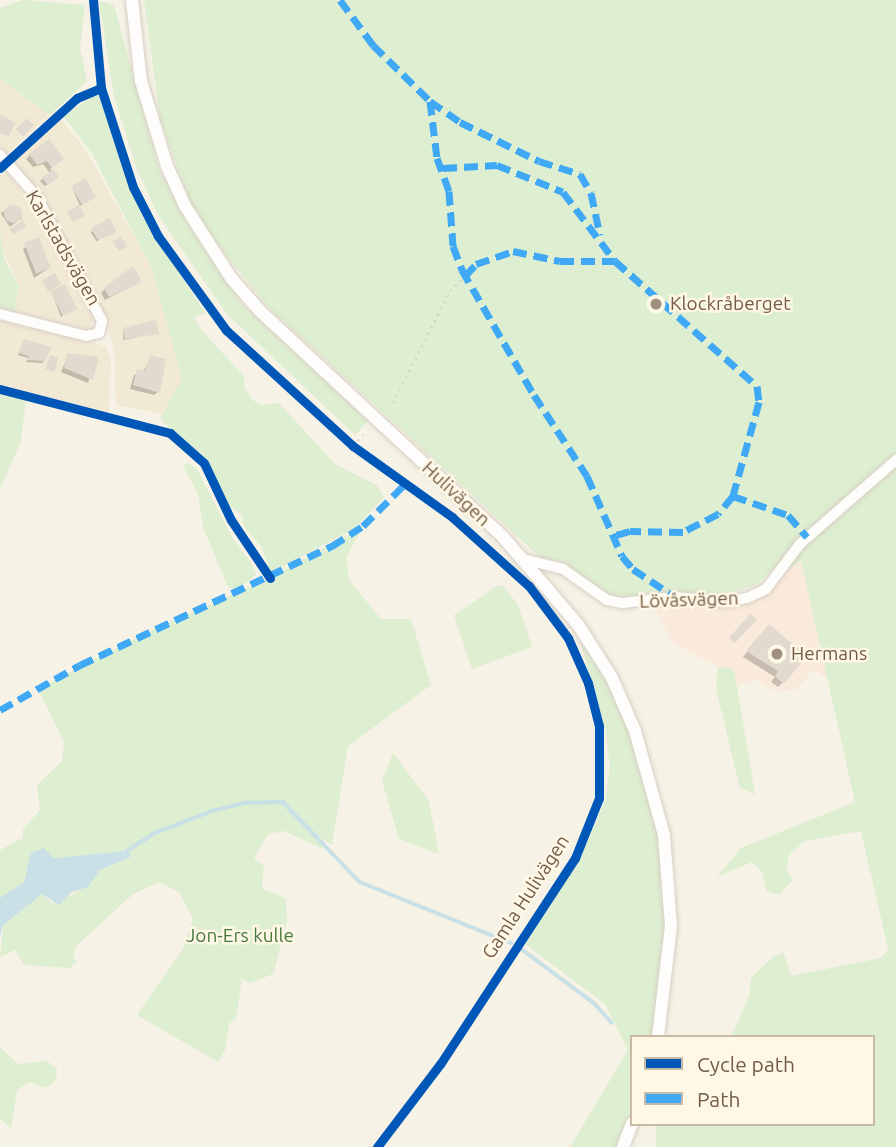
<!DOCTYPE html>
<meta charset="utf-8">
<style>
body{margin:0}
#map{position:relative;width:896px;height:1147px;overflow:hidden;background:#f6f2e6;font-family:Ubuntu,sans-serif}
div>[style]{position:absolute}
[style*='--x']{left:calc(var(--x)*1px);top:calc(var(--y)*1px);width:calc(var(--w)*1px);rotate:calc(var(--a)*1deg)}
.residential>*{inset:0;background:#f2e9d5}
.commercial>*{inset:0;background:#faeadb}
.green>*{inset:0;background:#deeed0}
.water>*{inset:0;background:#c8e0e6}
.shadow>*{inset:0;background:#0003;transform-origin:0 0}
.stream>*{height:3.5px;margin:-1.75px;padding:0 1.75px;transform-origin:1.75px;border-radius:1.75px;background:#c8e0e6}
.building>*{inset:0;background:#e2dace;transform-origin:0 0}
.round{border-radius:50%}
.path>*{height:2px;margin-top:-1px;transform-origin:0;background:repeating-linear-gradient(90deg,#d7d0c9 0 2px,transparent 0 7px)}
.roads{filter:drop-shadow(0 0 2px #d7cfc4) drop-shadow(0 0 2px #d7cfc4)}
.minor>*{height:10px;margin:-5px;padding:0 5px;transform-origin:5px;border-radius:5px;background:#fefdfb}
.secondary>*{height:12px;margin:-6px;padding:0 6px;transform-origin:6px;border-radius:6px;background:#fefdfb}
.quiet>*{height:7px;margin-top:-3.5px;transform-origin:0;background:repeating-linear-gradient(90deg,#3fa9f5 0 14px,transparent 0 21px)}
.cycleway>*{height:9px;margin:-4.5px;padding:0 4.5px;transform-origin:4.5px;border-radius:4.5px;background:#0057b8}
.dots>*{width:19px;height:19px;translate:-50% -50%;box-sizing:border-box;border:4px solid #fff8e6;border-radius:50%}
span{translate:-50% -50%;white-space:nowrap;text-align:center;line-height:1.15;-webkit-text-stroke:5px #fff8e6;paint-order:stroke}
.street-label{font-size:19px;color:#735c47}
.poi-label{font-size:19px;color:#735c47}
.left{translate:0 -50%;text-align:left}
.park-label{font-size:19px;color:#49793e}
.legend{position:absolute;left:630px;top:1035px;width:245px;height:91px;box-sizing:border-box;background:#fff8e6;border:2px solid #c7baa6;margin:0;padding:9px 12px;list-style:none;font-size:21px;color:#735c47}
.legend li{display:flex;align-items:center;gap:14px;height:35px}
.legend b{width:35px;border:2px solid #c7baa6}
</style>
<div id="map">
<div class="residential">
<i style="clip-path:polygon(0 79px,50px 115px,8px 153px,0 147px)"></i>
<i style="clip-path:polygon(59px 116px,87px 152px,152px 268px,182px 379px,162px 414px,116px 405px,114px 349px,102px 307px,42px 198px,14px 160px)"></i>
<i style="clip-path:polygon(6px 172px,42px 217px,76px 280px,94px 318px,87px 330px,14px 312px,19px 286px,0 244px,0 176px)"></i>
<i style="clip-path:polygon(0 320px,105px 346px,111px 357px,109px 412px,0 386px)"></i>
</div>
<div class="commercial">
<i style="clip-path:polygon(801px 560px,829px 680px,814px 669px,796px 690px,775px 691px,756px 680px,737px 686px,734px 669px,718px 667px,673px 643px,653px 605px,752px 599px)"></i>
</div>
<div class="green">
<i style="clip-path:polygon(23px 0,85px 5px,80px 48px,87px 81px,50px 115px,0 79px,0 8px)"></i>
<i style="clip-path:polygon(144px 0,896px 0,896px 1147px,657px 1147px,655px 1124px,873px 1124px,873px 1037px,731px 1037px,749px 996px,751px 978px,774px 956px,784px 953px,791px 976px,881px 958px,888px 949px,861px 831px,804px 841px,789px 855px,786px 870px,793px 880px,779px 895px,766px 891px,763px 873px,752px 862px,717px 877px,741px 848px,855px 802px,801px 561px,786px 570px,780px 563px,757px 584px,727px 594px,651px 593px,622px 599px,605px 594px,561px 561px,541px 558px,267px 306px,214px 240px,190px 202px,160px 119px)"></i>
<i style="clip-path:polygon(99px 1px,114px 5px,159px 169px,195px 236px,243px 305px,368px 421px,355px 435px,227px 314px,158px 215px,136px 167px,114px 96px)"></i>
<i style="clip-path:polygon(99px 92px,142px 215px,205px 313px,194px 318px,203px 332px,244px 376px,245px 388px,253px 400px,261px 405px,279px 403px,335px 464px,378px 486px,384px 497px,355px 528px,271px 573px,261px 546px,245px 528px,241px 514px,225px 503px,211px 470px,160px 418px,182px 379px,152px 269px,91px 152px,63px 116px)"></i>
<i style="clip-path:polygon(0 232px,5px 261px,19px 286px,14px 312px,0 308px)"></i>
<i style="clip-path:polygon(0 391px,26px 399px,21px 441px,0 489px)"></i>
<i style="clip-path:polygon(188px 462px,198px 471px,233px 539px,251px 562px,256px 575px,235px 591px,227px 585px,203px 527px,198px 494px,183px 466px)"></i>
<i style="clip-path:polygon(363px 526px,346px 558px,349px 580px,381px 619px,411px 619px,431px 685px,348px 746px,332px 845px,318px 836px,323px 849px,284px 831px,268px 834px,254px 858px,264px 866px,262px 889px,286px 898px,287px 921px,273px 974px,250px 983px,242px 979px,236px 1018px,229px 1024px,225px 1050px,218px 1062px,137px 1015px,183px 949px,193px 919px,179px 892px,159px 882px,133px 894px,76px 946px,73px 957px,77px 961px,70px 968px,24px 965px,15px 950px,0 957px,3px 925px,18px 910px,42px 894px,53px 904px,79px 891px,100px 870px,132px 856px,127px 851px,54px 858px,39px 850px,31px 853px,24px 882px,0 898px,0 850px,23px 838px,23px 829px,40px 810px,37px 785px,62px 761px,64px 742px,38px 689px,156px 628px,270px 578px)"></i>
<i style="clip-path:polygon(497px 586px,503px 586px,518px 605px,532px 647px,472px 669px,454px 615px)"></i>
<i style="clip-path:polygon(580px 642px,612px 678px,635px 731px,670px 879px,658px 1037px,632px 1037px,632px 1124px,623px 1147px,570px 1147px,628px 1050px,605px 1004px,525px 944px,586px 845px,605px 801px,610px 766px,605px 728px)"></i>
<i style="clip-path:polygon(718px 667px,734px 669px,755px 794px,740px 788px,716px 689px)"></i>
<i style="clip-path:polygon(393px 753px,429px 801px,439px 854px,399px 839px,382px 781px)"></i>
<i style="clip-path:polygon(0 1047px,18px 1064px,47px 1061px,57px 1069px,56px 1080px,46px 1088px,29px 1082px,17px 1090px,11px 1128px,0 1119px)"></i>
</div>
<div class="water">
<i style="clip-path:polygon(44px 848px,54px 858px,127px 851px,132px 856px,100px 870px,88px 887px,72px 892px,59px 905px,42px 894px,3px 925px,0 937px,0 898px,24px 882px,31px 853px)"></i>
</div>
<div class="shadow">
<i style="clip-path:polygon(30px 155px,58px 162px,50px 169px,57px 177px,45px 186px,40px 181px,50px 173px,43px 164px,33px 167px,26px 159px)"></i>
<i style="clip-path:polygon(72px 187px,92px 199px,80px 206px)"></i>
<i style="left:13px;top:205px;width:16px;height:15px;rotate:55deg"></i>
<i style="left:109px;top:220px;width:11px;height:22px;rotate:56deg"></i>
<i style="clip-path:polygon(27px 246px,49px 268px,34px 278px,23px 249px)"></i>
<i style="clip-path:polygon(140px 282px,105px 300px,101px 293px,105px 289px)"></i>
<i style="clip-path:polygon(52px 293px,73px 310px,61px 317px)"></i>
<i style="clip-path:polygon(123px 330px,157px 333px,123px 340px)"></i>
<i style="clip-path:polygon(24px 341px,45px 360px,42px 363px,26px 362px,28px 358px,18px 355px)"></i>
<i style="clip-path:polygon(68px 355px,96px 359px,88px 383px,61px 372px)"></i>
<i style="clip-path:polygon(151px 357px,158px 392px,154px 395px,130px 389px,134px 375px,143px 372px)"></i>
<i style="clip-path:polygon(764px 631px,783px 682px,778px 687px,771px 682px,775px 677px,743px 657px)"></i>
</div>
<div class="stream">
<i style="--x:127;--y:851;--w:33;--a:-33"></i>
<i style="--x:155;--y:833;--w:61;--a:-21.1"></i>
<i style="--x:212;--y:811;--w:34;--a:-14"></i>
<i style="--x:245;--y:803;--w:38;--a:-2"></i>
<i style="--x:283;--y:802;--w:111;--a:46.1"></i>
<i style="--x:360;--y:882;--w:163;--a:22"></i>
<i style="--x:520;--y:948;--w:94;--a:36.7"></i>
<i style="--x:595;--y:1004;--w:25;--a:48"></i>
</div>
<div class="building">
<i style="clip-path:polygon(0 114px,15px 123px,9px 136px,0 134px)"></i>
<i style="left:27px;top:118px;width:10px;height:16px;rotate:45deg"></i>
<i style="clip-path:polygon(49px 139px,64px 159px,52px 168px,47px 161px,37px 165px,29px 154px)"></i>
<i style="left:53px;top:169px;width:10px;height:14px;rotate:53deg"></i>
<i style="left:85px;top:178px;width:22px;height:16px;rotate:60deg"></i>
<i class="round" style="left:4px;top:205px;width:18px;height:18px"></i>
<i style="left:79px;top:205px;width:12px;height:14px;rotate:59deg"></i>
<i style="clip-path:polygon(110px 217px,116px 233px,98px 240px,91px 229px)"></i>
<i style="left:23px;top:220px;width:7px;height:16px;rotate:56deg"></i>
<i style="left:121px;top:236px;width:12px;height:10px;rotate:59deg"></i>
<i style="left:39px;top:237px;width:33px;height:16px;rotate:69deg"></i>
<i style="clip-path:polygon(133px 266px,142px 282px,109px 297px,104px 288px)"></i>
<i style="left:55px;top:273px;width:13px;height:15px;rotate:61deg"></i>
<i style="left:65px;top:284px;width:28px;height:16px;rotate:64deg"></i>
<i style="clip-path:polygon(156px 320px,159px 334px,124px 339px,123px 328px)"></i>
<i style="clip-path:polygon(23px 339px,51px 347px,46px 361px,27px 360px,29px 356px,19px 353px)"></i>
<i style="clip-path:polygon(67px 353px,99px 357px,93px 380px,64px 368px)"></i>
<i style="left:50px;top:355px;width:9px;height:15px;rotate:18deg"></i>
<i style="clip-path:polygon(150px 355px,166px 359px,160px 393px,133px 385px,137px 369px,145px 371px)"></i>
<i style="clip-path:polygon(750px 614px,757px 620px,735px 643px,729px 638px)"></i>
<i style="clip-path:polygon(769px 624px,807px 656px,784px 684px,775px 676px,778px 671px,746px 651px)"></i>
</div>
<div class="path">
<i style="--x:393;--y:403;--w:126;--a:-63"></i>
<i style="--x:450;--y:291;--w:21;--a:-45"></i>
<i style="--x:353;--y:446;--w:15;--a:-48"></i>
</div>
<div class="roads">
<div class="minor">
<i style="--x:0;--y:155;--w:56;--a:48.6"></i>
<i style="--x:37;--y:197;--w:140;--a:62.3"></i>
<i style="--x:102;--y:321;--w:12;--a:104"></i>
<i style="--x:99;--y:333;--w:13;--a:167"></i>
<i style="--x:86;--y:336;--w:89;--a:-165.7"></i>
<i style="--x:523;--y:559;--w:41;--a:14"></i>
<i style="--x:563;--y:569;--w:54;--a:35.2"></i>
<i style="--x:607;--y:600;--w:16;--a:11"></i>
<i style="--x:623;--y:603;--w:52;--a:-6.6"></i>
<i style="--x:675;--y:597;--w:51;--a:5.6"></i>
<i style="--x:726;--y:602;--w:21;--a:-11"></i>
<i style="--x:747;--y:598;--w:21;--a:-25"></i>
<i style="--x:766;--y:589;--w:56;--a:-52.9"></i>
<i style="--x:800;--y:544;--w:128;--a:-41.2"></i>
</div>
<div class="secondary">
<i style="--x:132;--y:0;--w:81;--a:83.7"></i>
<i style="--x:141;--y:81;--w:89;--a:73"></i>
<i style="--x:167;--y:166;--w:44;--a:65.8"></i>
<i style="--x:185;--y:206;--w:85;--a:57.4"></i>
<i style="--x:231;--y:278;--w:45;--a:48.6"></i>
<i style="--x:261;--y:312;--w:330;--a:42.9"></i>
<i style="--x:503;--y:537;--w:117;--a:49.5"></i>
<i style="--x:579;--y:626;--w:62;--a:57.6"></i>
<i style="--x:612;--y:678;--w:58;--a:66.5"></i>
<i style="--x:635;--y:731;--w:108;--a:74.4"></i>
<i style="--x:664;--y:835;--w:91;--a:85.6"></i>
<i style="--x:671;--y:926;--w:112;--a:96.7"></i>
<i style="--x:623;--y:1147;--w:25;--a:-69"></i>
</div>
</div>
<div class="quiet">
<i style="--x:340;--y:0;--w:56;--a:53.7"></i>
<i style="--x:373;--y:45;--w:80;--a:44.5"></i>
<i style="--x:430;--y:101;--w:57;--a:83"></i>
<i style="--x:437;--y:158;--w:35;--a:70"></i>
<i style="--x:449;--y:191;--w:55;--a:85.8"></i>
<i style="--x:453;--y:246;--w:26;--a:69"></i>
<i style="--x:462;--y:270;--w:144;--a:60.1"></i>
<i style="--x:534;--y:395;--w:97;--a:56.8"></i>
<i style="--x:587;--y:476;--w:87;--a:66.4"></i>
<i style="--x:622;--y:556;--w:17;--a:50"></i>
<i style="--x:633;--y:569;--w:50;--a:33.7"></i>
<i style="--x:430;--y:101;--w:37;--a:35"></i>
<i style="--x:460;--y:122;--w:88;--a:26.3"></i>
<i style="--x:539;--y:161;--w:43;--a:17.6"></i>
<i style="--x:580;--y:174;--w:22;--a:60"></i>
<i style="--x:591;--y:193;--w:43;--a:77.9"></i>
<i style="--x:443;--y:168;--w:54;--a:-3.2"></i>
<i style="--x:497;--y:165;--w:71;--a:22.2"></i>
<i style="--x:563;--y:192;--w:86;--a:53"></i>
<i style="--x:615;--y:261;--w:189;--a:41.4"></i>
<i style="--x:757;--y:386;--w:16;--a:83"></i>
<i style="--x:759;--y:402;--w:98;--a:105.5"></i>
<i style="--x:733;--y:496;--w:23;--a:130"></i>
<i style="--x:718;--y:514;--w:39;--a:153"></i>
<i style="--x:683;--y:532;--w:53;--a:-178.9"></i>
<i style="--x:630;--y:531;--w:18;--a:164"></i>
<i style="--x:465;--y:276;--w:16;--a:-47"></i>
<i style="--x:476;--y:264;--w:39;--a:-19"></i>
<i style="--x:513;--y:251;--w:48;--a:12"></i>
<i style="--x:560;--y:261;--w:55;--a:0"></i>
<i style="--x:733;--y:496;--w:58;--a:19.1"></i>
<i style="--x:788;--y:515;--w:29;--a:49"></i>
<i style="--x:0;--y:710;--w:92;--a:-29.4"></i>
<i style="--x:80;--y:665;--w:279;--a:-25.3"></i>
<i style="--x:332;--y:546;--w:37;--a:-33"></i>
<i style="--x:363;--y:526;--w:61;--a:-45"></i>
</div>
<div class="cycleway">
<i style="--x:93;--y:0;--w:88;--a:84.8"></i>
<i style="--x:101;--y:88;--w:104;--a:72.1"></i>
<i style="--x:133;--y:187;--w:55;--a:63"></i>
<i style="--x:158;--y:236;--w:116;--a:54.1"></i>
<i style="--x:226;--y:330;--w:172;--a:42.4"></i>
<i style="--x:353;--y:446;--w:122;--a:35.6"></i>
<i style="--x:452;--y:517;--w:103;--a:41.9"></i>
<i style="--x:529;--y:586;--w:65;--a:53.1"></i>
<i style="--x:568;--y:638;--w:49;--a:66"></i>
<i style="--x:588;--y:683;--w:44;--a:75.7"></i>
<i style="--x:599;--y:726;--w:72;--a:90"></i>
<i style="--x:599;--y:798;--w:65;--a:111.8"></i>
<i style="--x:575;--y:858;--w:246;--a:123.2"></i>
<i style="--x:440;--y:1064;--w:104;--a:127.2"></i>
<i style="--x:0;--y:168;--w:104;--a:-42.3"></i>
<i style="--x:77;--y:98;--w:26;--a:-23"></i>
<i style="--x:0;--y:389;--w:176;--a:14.5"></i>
<i style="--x:170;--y:433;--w:45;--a:41.4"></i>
<i style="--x:204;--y:463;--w:63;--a:64.7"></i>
<i style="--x:231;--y:520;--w:70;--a:56.1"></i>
</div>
<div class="dots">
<i style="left:656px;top:304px;background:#a1907f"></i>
<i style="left:777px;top:654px;background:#a1907f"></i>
</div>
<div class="street-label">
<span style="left:63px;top:248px;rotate:60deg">Karlstadsvägen</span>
<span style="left:456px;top:494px;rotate:43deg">Hulivägen</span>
<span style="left:689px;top:600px;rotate:-2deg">Lövåsvägen</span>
<span style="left:526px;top:897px;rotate:-57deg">Gamla Hulivägen</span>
</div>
<div class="poi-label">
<span class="left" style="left:670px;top:304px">Klockråberget</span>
<span class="left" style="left:791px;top:654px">Hermans</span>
</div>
<div class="park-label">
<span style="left:240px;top:936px">Jon-Ers kulle</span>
</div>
<ul class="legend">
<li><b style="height:9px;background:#0057b8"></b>Cycle path</li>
<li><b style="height:9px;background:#3fa9f5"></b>Path</li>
</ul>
</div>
